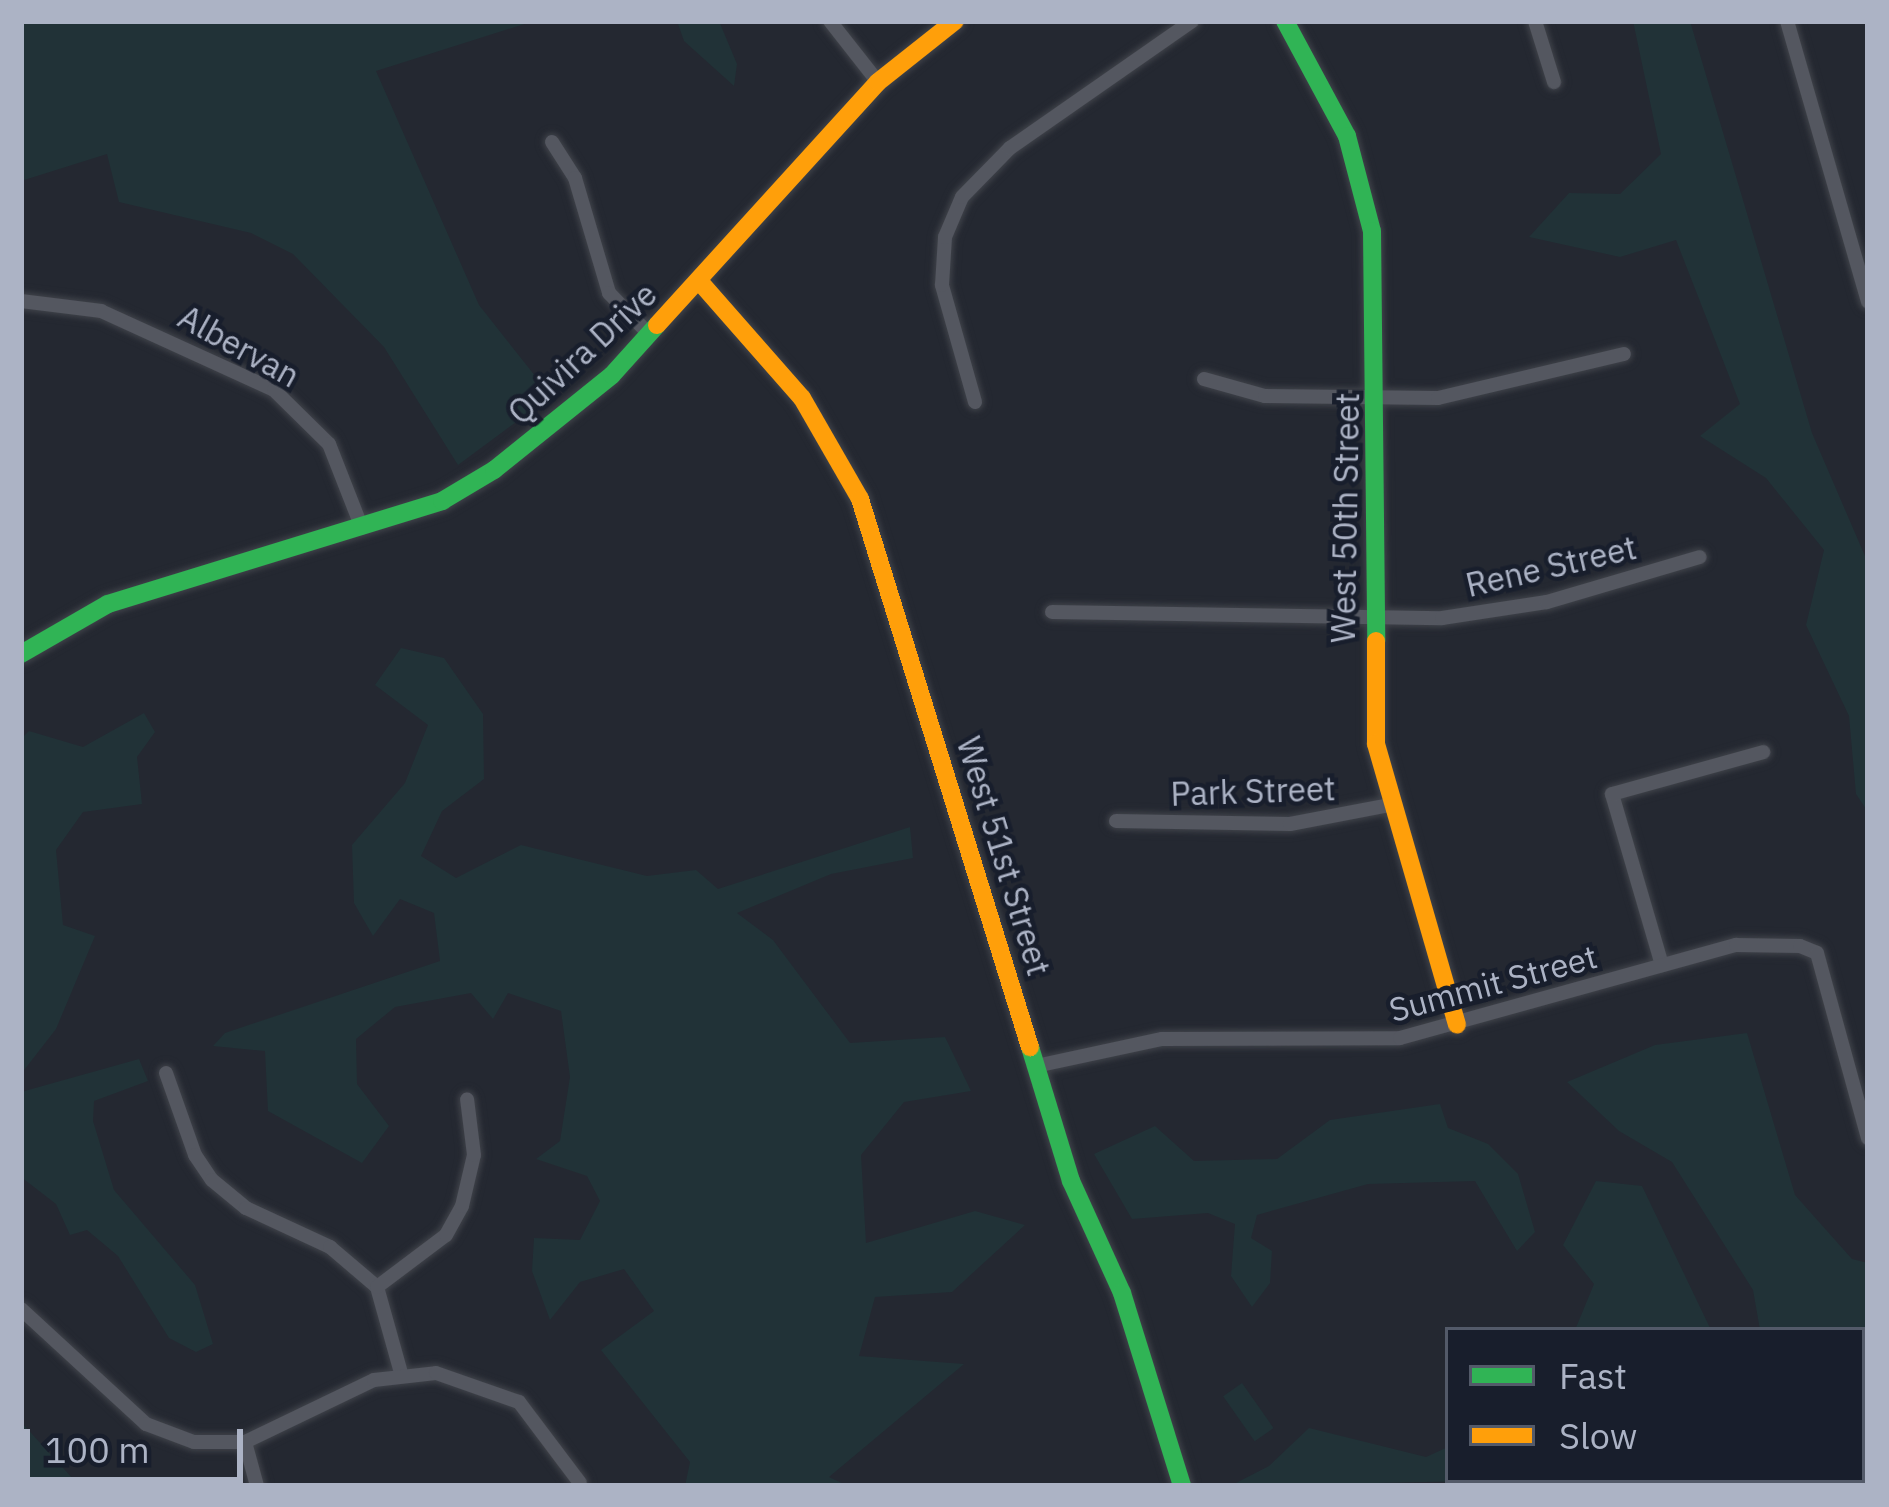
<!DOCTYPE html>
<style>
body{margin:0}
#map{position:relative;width:1889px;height:1507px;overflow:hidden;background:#242831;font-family:"IBM Plex Sans",sans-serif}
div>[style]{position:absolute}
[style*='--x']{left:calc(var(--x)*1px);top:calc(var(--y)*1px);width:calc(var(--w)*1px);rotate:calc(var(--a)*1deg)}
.green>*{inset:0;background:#213237;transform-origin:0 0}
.roads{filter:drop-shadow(0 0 3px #40434a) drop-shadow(0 0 3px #40434a)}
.street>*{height:14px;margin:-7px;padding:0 7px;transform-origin:7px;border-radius:7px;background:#545760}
.fast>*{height:18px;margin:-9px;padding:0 9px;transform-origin:9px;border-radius:9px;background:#30b455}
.slow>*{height:18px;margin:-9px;padding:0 9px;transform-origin:9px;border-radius:9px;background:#ff9f0a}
span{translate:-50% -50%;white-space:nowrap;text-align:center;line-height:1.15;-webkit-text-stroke:9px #181e2c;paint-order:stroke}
.street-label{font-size:33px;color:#acb3c5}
.frame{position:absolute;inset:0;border:24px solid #acb3c5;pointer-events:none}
.legend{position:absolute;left:1445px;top:1327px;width:420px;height:156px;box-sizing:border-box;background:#181e2c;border:3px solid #535a69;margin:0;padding:15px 21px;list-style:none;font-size:36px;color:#acb3c5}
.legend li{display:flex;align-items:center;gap:24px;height:60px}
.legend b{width:60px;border:3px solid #535a69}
.scale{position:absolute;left:24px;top:1429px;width:219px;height:54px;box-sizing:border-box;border:6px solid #acb3c5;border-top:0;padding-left:15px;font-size:36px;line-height:42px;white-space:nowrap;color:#acb3c5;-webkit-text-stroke:9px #181e2c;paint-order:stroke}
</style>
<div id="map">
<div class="green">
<i style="clip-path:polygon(21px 21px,534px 21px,376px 71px,479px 305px,551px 396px,458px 465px,384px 347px,293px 254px,251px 233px,119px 202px,107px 154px,21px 181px)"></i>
<i style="clip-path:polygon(677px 21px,719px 21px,737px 64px,734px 86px,684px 41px)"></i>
<i style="clip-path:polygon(1633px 21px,1690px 21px,1812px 433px,1868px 563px,1868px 812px,1856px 794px,1849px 716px,1806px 625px,1824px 550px,1766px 478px,1700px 436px,1740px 404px,1676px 240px,1620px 257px,1529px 237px,1569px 193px,1620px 194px,1661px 154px)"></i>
<i style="clip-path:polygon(401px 648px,444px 658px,483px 714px,484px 779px,442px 811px,421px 856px,456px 878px,521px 845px,647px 876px,696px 870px,718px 889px,910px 827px,913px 858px,831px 874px,737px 913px,773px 940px,850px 1043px,945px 1037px,971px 1091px,904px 1102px,861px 1155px,866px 1243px,975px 1211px,1025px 1225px,952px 1292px,875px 1297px,859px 1356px,964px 1364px,829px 1477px,848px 1486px,685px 1486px,690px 1462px,601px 1350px,654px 1311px,624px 1269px,580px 1282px,550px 1320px,532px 1271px,534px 1238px,580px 1240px,600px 1201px,587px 1176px,536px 1159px,560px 1141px,570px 1077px,561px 1011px,508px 993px,493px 1019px,471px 993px,395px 1007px,356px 1039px,357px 1084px,389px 1126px,362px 1163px,268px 1111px,265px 1051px,213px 1046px,225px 1033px,440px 961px,434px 913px,400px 899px,373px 936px,354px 903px,352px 845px,405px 783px,428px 725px,375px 685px)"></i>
<i style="clip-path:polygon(144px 713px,155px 732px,137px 757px,142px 804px,83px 812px,56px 850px,63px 925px,95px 936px,56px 1029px,21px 1074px,21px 739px,29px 731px,83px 747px)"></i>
<i style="clip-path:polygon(1747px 1033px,1795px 1195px,1852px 1259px,1868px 1263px,1868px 1486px,1831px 1480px,1862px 1480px,1862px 1330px,1760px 1330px,1753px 1290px,1672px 1162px,1619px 1131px,1567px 1082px,1655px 1045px)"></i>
<i style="clip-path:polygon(139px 1059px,148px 1081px,94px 1101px,93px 1121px,114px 1190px,195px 1285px,213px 1344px,196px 1352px,169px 1338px,118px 1256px,87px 1230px,70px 1235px,56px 1204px,21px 1177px,21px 1092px)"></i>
<i style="clip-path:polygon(1440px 1104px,1448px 1128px,1488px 1144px,1518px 1174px,1535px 1232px,1517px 1251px,1475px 1181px,1368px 1184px,1257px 1215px,1251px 1238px,1272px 1251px,1270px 1283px,1252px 1307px,1231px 1276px,1235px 1224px,1208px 1213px,1132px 1219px,1094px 1154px,1155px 1126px,1194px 1161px,1277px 1159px,1330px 1120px)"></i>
<i style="clip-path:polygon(1596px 1181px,1642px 1186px,1711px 1330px,1575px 1330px,1594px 1284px,1563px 1245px)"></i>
<i style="left:1242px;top:1383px;width:55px;height:23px;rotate:55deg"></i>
<i style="clip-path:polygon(21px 1422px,75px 1481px,86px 1486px,21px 1486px)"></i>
<i style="clip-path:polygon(1309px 1428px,1426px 1457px,1448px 1447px,1448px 1480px,1521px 1480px,1230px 1486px,1269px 1466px)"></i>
</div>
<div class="roads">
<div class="street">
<i style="--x:830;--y:21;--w:78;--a:51.8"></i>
<i style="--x:1535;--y:21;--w:64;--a:72.7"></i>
<i style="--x:1787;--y:21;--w:292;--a:73.9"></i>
<i style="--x:552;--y:142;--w:43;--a:57.4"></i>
<i style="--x:575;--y:178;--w:120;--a:73.5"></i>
<i style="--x:609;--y:293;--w:57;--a:45.7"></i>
<i style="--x:21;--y:301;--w:81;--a:7.1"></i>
<i style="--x:101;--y:311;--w:190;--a:24.5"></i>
<i style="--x:274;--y:390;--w:77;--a:44.5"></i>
<i style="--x:329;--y:444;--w:90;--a:68.6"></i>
<i style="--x:1204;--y:379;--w:63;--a:15.6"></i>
<i style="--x:1265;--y:396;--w:173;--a:0.7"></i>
<i style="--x:1438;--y:398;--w:191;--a:-13.3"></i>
<i style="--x:975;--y:402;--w:122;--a:-105.8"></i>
<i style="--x:942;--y:285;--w:48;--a:-86.4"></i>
<i style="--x:945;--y:237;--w:43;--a:-67"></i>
<i style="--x:962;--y:197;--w:69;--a:-45.6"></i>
<i style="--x:1010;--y:148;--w:222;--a:-34.9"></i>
<i style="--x:1052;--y:612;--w:390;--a:0.9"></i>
<i style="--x:1442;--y:618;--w:106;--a:-8.7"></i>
<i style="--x:1547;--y:602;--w:159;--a:-16.4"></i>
<i style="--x:1116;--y:821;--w:174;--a:1"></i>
<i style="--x:1290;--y:824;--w:102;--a:-10.8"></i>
<i style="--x:1662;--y:965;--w:178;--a:-106.3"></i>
<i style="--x:1612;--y:794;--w:157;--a:-15.5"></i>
<i style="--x:1036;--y:1066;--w:129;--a:-12.1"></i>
<i style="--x:1162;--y:1039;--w:238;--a:-0.2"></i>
<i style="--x:1400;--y:1038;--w:349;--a:-15.5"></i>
<i style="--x:1736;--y:945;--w:64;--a:0.9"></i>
<i style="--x:1800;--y:946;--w:18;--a:22"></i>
<i style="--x:1817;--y:953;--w:192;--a:74.6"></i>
<i style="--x:166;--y:1073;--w:87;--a:70.5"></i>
<i style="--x:195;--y:1155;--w:30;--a:56"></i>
<i style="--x:212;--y:1180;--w:44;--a:39.5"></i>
<i style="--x:246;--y:1208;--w:93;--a:24.9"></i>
<i style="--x:330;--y:1247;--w:62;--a:40.4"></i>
<i style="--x:377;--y:1287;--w:89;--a:74.4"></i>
<i style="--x:377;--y:1287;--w:86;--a:-37"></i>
<i style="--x:446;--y:1235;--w:33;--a:-61"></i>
<i style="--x:462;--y:1206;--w:52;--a:-76.8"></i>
<i style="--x:474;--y:1155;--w:56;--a:-97.1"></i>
<i style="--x:21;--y:1309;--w:170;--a:42.6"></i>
<i style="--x:146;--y:1424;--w:51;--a:20.6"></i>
<i style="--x:194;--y:1442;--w:51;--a:0"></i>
<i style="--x:245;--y:1442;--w:143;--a:-25.7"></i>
<i style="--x:374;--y:1380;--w:62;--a:-6.4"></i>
<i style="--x:436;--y:1373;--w:88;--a:19.3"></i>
<i style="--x:519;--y:1402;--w:101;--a:53"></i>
<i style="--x:245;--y:1442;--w:46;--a:74.7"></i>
</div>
<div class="fast">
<i style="--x:1285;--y:21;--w:131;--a:61.7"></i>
<i style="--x:1347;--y:136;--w:98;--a:75.3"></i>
<i style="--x:1372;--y:231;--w:410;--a:89.4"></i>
<i style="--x:21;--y:654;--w:100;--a:-29.9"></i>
<i style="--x:108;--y:604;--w:350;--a:-17.1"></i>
<i style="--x:442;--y:501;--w:61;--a:-30.8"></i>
<i style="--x:494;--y:470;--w:151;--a:-38.8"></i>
<i style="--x:612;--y:375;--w:67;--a:-48"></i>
<i style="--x:1030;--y:1047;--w:140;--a:73"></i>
<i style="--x:1071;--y:1181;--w:123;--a:65.5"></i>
<i style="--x:1122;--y:1293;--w:202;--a:72.7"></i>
</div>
<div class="slow">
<i style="--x:700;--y:282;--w:154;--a:48.7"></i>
<i style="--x:802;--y:398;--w:116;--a:60.1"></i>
<i style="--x:860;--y:499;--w:574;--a:72.77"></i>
<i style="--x:657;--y:325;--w:328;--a:-47.7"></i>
<i style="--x:878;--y:82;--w:98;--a:-38.4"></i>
<i style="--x:1376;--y:641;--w:103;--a:90"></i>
<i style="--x:1376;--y:744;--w:292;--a:73.9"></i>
</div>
</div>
<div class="street-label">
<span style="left:239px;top:346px;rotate:29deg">Albervan</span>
<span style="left:582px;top:353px;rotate:-43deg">Quivira Drive</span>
<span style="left:1345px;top:518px;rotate:-89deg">West 50th Street</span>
<span style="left:1551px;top:566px;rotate:-13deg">Rene Street</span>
<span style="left:1253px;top:791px;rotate:-2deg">Park Street</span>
<span style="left:1004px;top:856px;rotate:73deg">West 51st Street</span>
<span style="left:1493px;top:983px;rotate:-15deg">Summit Street</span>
</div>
<div class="frame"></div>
<ul class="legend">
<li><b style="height:15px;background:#30b455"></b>Fast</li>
<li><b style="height:15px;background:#ff9f0a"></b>Slow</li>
</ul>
<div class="scale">100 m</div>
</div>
